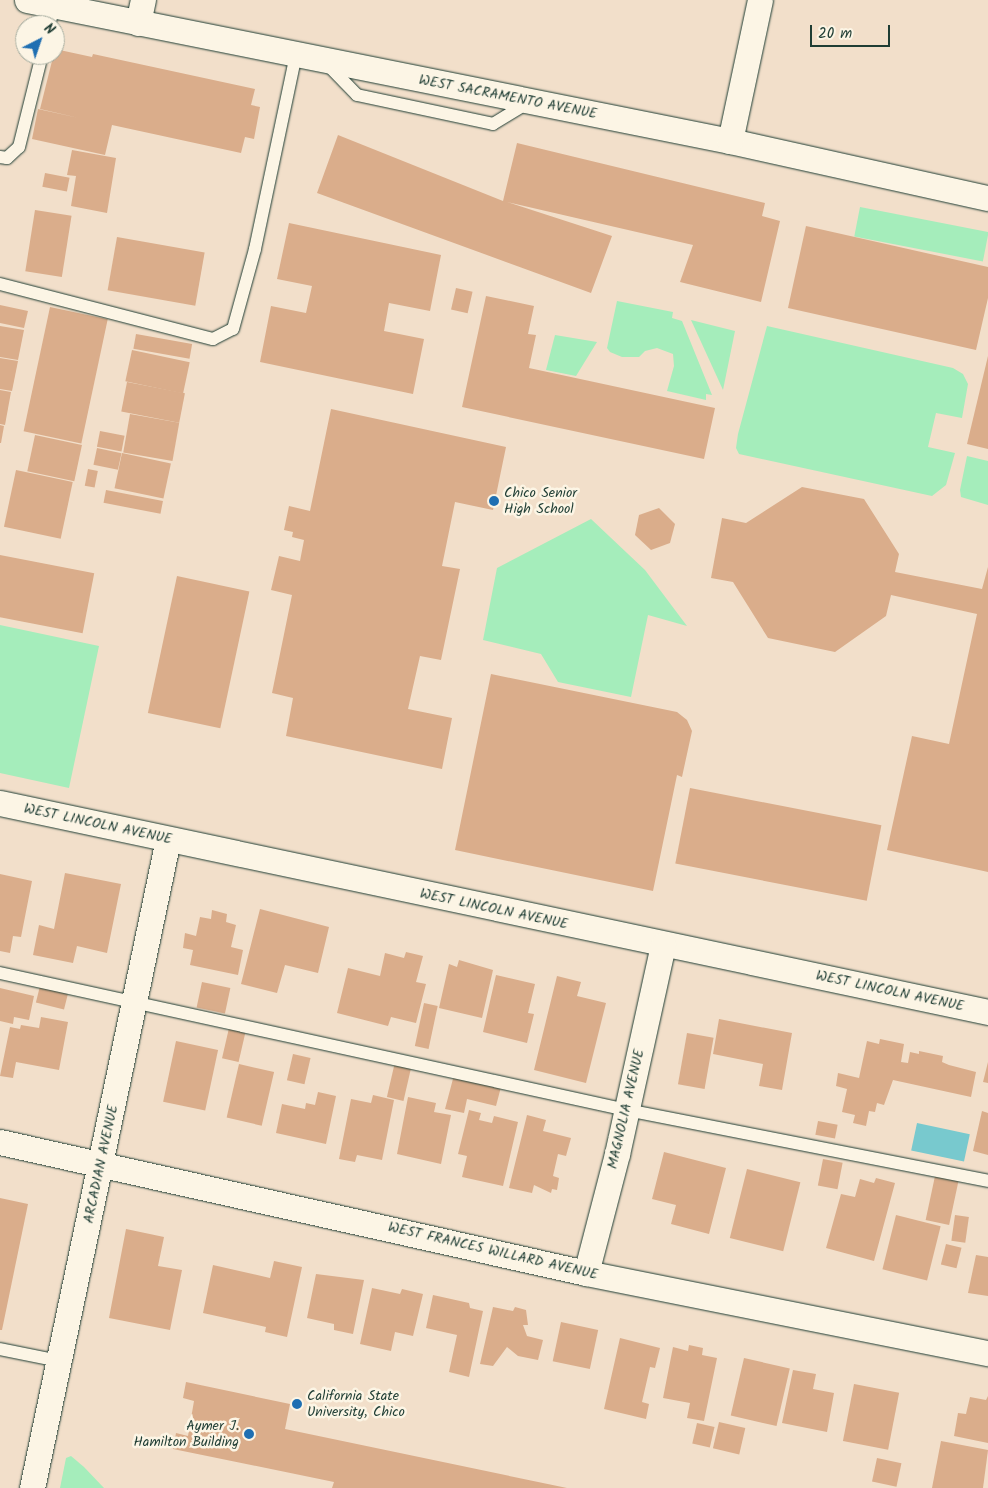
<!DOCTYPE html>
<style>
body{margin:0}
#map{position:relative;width:988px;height:1488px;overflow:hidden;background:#f2dfca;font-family:Kalam,sans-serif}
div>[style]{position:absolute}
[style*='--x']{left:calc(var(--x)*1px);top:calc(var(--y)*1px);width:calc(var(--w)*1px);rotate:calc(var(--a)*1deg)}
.green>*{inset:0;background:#a5edbb;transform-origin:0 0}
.water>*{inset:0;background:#78c9ce;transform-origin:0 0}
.building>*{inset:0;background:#daad8b;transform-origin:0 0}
.roads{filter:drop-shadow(0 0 1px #1f3d34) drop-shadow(0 0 1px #1f3d34)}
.lane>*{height:12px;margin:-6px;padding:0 6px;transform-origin:6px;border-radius:6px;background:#fcf5e5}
.street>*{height:25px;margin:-12.5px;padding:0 12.5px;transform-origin:12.5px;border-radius:12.5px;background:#fcf5e5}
.dots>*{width:14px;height:14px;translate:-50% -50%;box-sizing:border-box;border:2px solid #fcf5e5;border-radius:50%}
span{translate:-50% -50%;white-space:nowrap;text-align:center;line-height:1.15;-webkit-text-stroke:5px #fcf5e5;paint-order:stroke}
.street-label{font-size:14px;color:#1f3d34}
.poi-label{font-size:14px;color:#1f3d34}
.left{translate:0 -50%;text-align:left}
.right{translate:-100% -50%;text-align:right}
.north{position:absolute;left:15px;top:15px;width:50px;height:50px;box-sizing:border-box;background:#fcf5e5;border:1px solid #a4ab9e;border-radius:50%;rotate:41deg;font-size:14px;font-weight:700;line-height:20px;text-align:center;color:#1f3d34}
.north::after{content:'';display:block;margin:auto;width:18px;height:22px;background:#1f6fb2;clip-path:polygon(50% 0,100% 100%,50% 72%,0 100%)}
.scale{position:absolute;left:810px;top:25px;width:80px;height:22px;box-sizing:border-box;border:2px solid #1f3d34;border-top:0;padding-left:6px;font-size:15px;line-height:18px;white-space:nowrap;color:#1f3d34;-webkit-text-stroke:4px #fcf5e5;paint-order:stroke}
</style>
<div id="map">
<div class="green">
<i style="left:860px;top:207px;width:131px;height:30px;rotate:11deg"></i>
<i style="clip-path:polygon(617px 301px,673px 312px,672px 318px,682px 321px,712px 395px,706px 394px,706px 400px,667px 391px,674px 366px,673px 354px,657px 348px,645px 351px,639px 357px,622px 357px,610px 352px,607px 348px)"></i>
<i style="clip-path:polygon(691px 320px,735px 331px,723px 390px)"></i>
<i style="clip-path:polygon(767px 326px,953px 368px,963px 374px,968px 384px,962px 418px,936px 413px,928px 447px,955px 453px,946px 485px,932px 496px,739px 454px,736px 448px,738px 434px)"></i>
<i style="clip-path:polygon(555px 335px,597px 342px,576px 376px,546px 370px)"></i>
<i style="clip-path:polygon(967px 456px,988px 461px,988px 505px,961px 497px,960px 490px)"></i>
<i style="clip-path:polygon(591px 519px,645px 570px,687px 626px,648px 615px,631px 697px,558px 682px,541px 654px,483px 640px,497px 568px)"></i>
<i style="clip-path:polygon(0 625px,99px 646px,69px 788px,0 773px)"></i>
<i style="clip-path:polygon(71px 1456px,84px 1467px,104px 1488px,60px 1488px,66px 1458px)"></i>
</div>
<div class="water">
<i style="left:917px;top:1123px;width:54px;height:28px;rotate:12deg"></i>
</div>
<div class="building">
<i style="clip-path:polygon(55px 49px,92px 57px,93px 54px,255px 89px,251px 105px,260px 107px,254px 139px,245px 137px,241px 153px,112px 125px,105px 155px,32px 139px,38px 109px,79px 118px,40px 109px)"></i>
<i style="clip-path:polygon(338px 135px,503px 201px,517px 143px,765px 203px,762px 216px,780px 221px,761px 302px,680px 282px,693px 245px,507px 202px,612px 236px,591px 293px,317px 193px)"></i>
<i style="clip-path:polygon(72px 150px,116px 158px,107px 213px,71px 206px,76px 176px,67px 175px)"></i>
<i style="left:45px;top:173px;width:25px;height:14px;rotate:11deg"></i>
<i style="left:35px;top:210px;width:37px;height:62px;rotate:9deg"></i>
<i style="clip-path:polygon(289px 223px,441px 255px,430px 311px,389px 303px,384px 331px,424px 339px,413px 394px,260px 362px,271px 306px,306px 313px,312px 286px,277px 279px)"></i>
<i style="clip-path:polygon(806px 226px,988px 267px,988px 298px,976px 350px,788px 308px)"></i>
<i style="left:117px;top:237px;width:89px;height:54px;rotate:10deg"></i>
<i style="left:456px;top:288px;width:17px;height:22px;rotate:13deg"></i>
<i style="clip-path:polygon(486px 296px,534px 306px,528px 334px,536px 335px,529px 368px,715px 408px,704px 459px,462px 407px)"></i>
<i style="clip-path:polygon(0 305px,28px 311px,24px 328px,0 323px)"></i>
<i style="left:50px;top:307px;width:59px;height:127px;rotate:12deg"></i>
<i style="clip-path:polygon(0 326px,24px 330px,18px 360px,0 357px)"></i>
<i style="left:136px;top:334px;width:57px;height:15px;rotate:10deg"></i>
<i style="left:132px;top:350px;width:59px;height:32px;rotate:12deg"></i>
<i style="clip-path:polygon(988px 356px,988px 449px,967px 444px)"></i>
<i style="clip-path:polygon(0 358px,18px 361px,12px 391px,0 389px)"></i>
<i style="left:127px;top:382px;width:59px;height:30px;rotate:11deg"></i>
<i style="clip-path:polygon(0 390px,11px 392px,5px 425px,0 424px)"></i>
<i style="clip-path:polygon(331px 409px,506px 447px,493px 510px,455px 502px,442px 566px,460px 569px,441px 660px,420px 656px,408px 709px,452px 718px,442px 769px,286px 736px,293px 698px,272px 693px,292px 595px,271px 590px,279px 556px,300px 561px,304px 540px,292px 537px,293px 532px,284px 530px,289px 506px,310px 511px)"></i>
<i style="left:130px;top:414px;width:50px;height:39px;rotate:10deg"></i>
<i style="clip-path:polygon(0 425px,4px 426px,1px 443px,0 443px)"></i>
<i style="left:100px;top:431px;width:25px;height:16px;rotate:11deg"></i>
<i style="left:35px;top:435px;width:48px;height:37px;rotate:12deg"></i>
<i style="left:97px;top:448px;width:25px;height:17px;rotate:12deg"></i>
<i style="left:122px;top:453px;width:50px;height:36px;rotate:12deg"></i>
<i style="left:88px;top:469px;width:10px;height:17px;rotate:11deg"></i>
<i style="left:16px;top:470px;width:58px;height:58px;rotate:12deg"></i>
<i style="clip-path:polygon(802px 487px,864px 499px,899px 554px,895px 572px,982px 589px,988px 567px,988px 872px,887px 850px,912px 736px,949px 744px,977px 614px,891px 595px,886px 616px,835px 652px,768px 638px,733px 582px,711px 578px,722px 518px,746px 523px)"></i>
<i style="left:106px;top:490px;width:58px;height:13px;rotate:11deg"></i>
<i style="clip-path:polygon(659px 508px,675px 524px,670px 543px,651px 550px,635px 535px,639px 515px)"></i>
<i style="left:0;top:555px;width:96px;height:61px;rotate:11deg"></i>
<i style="left:177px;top:576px;width:74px;height:140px;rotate:12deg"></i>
<i style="clip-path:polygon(491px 674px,677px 712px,687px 720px,692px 731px,682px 777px,677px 775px,653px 891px,455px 850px)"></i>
<i style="left:690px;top:788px;width:195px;height:77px;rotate:11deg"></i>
<i style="clip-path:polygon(65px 873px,121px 884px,107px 953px,77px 946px,73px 963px,33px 955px,39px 925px,54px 929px)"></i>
<i style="clip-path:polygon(0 874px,32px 881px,21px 937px,13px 936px,10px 953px,0 951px)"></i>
<i style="clip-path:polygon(260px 909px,329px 927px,318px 973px,285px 965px,277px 993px,241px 984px)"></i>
<i style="clip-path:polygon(212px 910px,227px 914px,226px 922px,236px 925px,231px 947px,243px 950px,238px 975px,190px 965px,193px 950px,183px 948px,185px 933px,196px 936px,200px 917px,211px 919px)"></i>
<i style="clip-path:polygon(406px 952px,423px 956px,416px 982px,426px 984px,416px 1023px,391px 1017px,388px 1026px,337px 1013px,348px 968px,380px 976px,385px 953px,404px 958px)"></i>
<i style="clip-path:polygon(459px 960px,493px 970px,482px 1018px,439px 1008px,449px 964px,457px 967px)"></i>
<i style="clip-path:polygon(496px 975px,535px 984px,528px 1013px,534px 1014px,527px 1043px,483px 1032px)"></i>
<i style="clip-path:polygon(557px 976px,581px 982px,577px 996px,606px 1003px,586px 1083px,534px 1070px)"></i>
<i style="left:202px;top:982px;width:29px;height:26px;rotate:12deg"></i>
<i style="left:40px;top:986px;width:29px;height:17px;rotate:14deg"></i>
<i style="clip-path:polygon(0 988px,34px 996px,29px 1020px,14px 1017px,13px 1024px,0 1021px)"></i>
<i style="left:424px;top:1003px;width:14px;height:44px;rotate:12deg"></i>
<i style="clip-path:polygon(41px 1017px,68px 1022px,59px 1070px,16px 1062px,13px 1078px,0 1076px,10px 1027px,20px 1029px,21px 1025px,39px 1028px)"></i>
<i style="clip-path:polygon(719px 1019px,792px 1033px,782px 1090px,759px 1086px,763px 1064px,713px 1054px)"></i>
<i style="left:229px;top:1028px;width:17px;height:31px;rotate:13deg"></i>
<i style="left:687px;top:1033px;width:27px;height:52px;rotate:10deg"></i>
<i style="clip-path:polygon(880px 1039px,904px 1044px,901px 1062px,908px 1063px,910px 1052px,919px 1054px,919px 1051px,943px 1056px,942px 1062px,949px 1065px,976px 1072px,971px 1097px,893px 1080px,884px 1105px,877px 1103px,875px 1112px,869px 1111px,866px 1126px,853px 1123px,855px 1115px,842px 1112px,847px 1089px,836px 1086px,838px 1073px,859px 1078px,867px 1041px,879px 1044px)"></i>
<i style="left:176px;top:1041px;width:43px;height:62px;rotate:12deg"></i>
<i style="left:293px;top:1054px;width:18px;height:27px;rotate:13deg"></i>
<i style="left:395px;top:1062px;width:17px;height:36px;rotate:13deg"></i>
<i style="clip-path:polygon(988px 1062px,988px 1083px,983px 1082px)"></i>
<i style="left:239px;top:1064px;width:36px;height:55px;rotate:13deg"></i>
<i style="clip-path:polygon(454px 1075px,501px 1087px,496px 1106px,467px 1099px,464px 1113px,445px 1109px)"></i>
<i style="clip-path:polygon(318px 1092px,336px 1096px,326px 1144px,276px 1133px,282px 1104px,305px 1109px,306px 1103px,315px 1105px)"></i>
<i style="clip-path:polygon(373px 1095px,394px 1100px,382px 1160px,357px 1155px,355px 1162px,339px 1159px,351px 1099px,371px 1103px)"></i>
<i style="clip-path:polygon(408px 1097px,436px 1103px,434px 1112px,451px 1115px,441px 1164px,397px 1154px)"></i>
<i style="clip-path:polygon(469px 1110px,481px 1113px,479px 1120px,492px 1123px,494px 1116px,518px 1122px,503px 1186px,462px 1177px,467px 1156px,458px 1154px)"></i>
<i style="clip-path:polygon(982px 1111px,988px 1113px,988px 1155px,973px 1151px)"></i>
<i style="clip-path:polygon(527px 1115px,546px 1120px,543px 1131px,571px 1138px,566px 1156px,558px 1154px,553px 1176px,559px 1178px,557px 1190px,552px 1189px,551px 1193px,534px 1185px,532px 1193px,509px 1188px)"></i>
<i style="left:818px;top:1121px;width:20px;height:14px;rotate:11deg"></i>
<i style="clip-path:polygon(664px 1152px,726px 1168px,709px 1234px,671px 1224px,676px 1205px,652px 1199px)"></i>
<i style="left:823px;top:1159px;width:20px;height:27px;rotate:11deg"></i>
<i style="left:747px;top:1169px;width:55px;height:71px;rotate:14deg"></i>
<i style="left:935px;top:1176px;width:24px;height:45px;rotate:12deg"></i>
<i style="clip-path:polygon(876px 1178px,895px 1183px,874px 1261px,826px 1248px,841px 1194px,855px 1197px,860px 1179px,874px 1183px)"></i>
<i style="clip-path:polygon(0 1198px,28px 1204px,2px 1330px,0 1330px)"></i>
<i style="left:896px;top:1215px;width:46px;height:56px;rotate:14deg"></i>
<i style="left:955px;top:1215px;width:14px;height:26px;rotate:8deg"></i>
<i style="clip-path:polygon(126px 1229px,164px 1237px,158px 1266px,182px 1270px,170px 1330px,109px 1318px)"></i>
<i style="left:946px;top:1244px;width:16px;height:21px;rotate:14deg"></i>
<i style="clip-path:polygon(976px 1255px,988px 1257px,988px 1296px,968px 1293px)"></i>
<i style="clip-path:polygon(274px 1261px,302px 1267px,287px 1337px,265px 1332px,266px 1327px,203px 1313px,213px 1265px,270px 1278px)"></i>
<i style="clip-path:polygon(316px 1274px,364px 1280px,353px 1334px,334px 1330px,334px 1324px,307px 1318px)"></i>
<i style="clip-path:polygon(372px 1288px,400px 1294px,402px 1289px,423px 1294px,413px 1336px,395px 1332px,391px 1351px,360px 1344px)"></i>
<i style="clip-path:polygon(433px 1295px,469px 1303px,470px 1308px,483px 1311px,469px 1377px,449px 1372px,457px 1335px,426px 1328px)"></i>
<i style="clip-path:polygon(493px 1307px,513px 1311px,515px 1307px,526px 1310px,528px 1325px,523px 1325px,527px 1336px,543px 1340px,538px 1360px,518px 1356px,507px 1347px,493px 1366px,480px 1364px)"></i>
<i style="left:561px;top:1322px;width:38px;height:40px;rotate:12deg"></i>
<i style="clip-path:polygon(620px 1338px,660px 1348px,655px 1368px,650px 1367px,642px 1402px,649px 1404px,646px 1419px,604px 1409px)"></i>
<i style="clip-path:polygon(689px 1345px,703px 1348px,702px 1355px,717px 1358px,704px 1421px,687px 1418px,690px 1403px,663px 1398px,673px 1347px,688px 1351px)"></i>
<i style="left:744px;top:1358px;width:47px;height:59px;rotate:13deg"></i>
<i style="clip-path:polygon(793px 1370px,816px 1374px,813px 1389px,834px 1393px,827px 1432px,782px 1423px)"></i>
<i style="clip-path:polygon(186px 1382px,290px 1404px,285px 1429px,567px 1488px,332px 1488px,334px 1482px,173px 1449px,176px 1433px,188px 1436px,194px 1401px,183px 1398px)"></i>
<i style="left:854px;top:1384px;width:46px;height:58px;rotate:11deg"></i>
<i style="clip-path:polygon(988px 1396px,988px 1443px,954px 1436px,958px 1413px,966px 1414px,970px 1397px,986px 1400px)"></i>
<i style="left:719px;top:1422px;width:27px;height:27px;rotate:13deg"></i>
<i style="left:697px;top:1423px;width:18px;height:21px;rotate:13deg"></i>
<i style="clip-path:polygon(941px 1441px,988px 1450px,983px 1488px,932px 1488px)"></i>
<i style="left:877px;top:1458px;width:25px;height:24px;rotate:12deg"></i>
</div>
<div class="roads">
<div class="lane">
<i style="--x:49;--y:25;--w:20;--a:-75"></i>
<i style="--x:327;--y:64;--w:43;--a:45.9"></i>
<i style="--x:357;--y:95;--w:139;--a:12"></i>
<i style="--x:493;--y:124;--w:42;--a:-31.4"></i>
<i style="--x:0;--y:157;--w:7;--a:8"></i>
<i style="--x:7;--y:158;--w:16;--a:-43"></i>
<i style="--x:19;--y:147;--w:95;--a:-76"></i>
<i style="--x:0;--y:284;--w:220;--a:14.5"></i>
<i style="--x:213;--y:339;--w:22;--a:-27"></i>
<i style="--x:233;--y:329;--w:83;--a:-74.6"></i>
<i style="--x:255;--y:249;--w:198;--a:-78.1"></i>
<i style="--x:0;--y:973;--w:642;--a:12.33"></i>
<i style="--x:627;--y:1110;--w:368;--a:11.1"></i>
<i style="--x:0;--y:1349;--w:60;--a:11.5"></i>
</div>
<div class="street">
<i style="--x:27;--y:0;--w:717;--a:11.34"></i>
<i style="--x:730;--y:141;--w:264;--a:12.5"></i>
<i style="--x:138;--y:23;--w:24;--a:-78"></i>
<i style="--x:730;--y:141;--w:144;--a:-78"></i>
<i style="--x:0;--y:803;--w:1010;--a:11.94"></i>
<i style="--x:0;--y:1142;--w:600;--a:12.6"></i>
<i style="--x:586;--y:1273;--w:410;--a:11.3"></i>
<i style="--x:586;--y:1273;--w:123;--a:-75.4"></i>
<i style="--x:617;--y:1154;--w:214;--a:-77.6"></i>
<i style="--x:32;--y:1488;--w:663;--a:-78.16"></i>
</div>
</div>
<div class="dots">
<i style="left:494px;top:501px;background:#1f6fb2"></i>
<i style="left:297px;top:1404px;background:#1f6fb2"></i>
<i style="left:249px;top:1434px;background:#1f6fb2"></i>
</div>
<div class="street-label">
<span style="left:508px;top:97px;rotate:11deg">WEST SACRAMENTO AVENUE</span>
<span style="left:98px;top:824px;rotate:12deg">WEST LINCOLN AVENUE</span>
<span style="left:494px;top:909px;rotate:12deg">WEST LINCOLN AVENUE</span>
<span style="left:890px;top:991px;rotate:12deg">WEST LINCOLN AVENUE</span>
<span style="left:626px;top:1109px;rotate:-77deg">MAGNOLIA AVENUE</span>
<span style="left:101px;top:1164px;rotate:-78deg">ARCADIAN AVENUE</span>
<span style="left:493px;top:1251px;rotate:13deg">WEST FRANCES WILLARD AVENUE</span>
</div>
<div class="poi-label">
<span class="left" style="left:504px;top:501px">Chico Senior<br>High School</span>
<span class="left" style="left:307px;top:1404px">California State<br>University, Chico</span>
<span class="right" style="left:239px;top:1434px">Aymer J.<br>Hamilton Building</span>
</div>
<div class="north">N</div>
<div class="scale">20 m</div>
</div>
